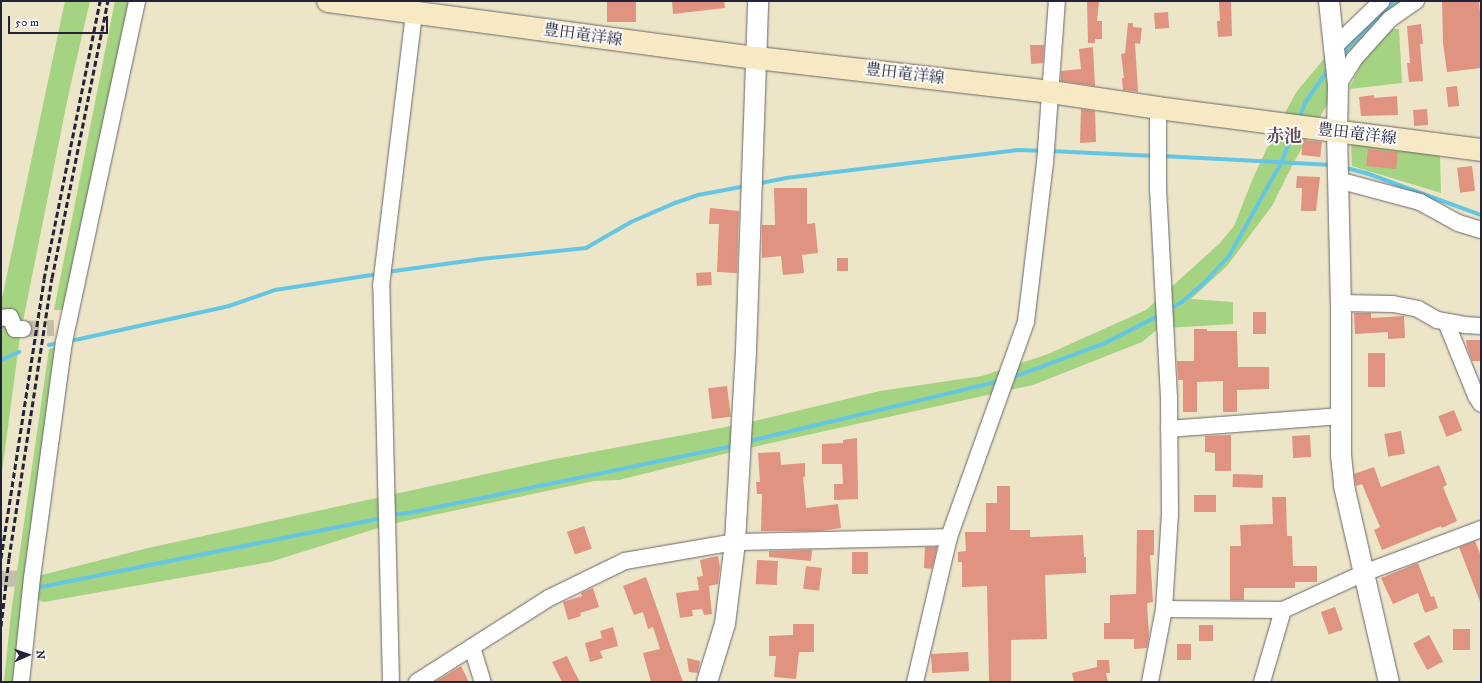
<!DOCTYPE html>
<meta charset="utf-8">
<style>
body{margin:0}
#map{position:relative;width:1482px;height:683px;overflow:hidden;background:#ede5c7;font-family:"IM FELL DW Pica","Noto Serif JP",serif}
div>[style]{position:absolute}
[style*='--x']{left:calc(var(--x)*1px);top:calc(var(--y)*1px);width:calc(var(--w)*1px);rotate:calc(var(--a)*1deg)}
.green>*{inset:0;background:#a4d381}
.stream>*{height:4px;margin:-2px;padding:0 2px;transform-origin:2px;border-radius:2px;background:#65c6e3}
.building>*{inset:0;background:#e09380;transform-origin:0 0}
.minor-tunnel>*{height:16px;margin-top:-8px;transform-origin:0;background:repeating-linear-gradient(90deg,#c4beab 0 16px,transparent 0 24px)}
.roads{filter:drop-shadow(0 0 1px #69666c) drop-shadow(0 0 1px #69666c)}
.minor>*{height:16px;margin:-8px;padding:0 8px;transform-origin:8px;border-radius:8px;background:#fff}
.tertiary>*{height:20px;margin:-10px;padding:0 10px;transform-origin:10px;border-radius:10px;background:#fff}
.secondary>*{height:22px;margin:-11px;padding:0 11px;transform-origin:11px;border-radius:11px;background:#f7e9c3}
.rail>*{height:3px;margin-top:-1.5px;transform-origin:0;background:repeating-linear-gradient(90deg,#22223b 0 6px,transparent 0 9px)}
span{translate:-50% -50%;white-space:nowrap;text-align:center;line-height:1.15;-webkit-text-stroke:3.5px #fff;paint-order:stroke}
.street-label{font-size:16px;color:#22223b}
.quarter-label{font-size:18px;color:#644a53;font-weight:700}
.frame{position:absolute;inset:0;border:2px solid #22223b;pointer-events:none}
.north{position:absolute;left:8px;top:635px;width:40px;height:40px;-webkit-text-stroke:3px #fff;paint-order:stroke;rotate:88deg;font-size:11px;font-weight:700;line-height:16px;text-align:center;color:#22223b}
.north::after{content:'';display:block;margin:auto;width:14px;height:18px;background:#22223b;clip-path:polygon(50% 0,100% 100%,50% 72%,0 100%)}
.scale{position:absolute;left:8px;top:16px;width:100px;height:18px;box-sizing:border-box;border:2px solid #22223b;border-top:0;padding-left:5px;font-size:12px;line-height:14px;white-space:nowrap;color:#22223b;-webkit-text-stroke:3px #fff;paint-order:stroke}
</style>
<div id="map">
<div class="green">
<i style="clip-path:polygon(65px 1px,90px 1px,69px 92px,20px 336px,1px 480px,1px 303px)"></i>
<i style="clip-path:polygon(115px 1px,137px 1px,68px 310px,54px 310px)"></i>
<i style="clip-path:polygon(1384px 1px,1417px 1px,1342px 79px,1294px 162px,1272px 206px,1227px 266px,1191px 299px,1233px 302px,1233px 324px,1165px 328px,1165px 323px,1142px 342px,1033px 385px,740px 450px,619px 480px,594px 481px,391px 524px,270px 562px,44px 602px,31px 598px,21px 682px,4px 682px,11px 613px,49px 349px,61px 345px,34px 577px,148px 548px,555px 459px,742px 424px,880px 391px,982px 376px,1048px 354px,1146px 310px,1220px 243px,1234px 226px,1253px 178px,1276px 129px,1297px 91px,1334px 47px)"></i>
<i style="clip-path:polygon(1392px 29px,1399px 29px,1402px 83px,1349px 89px,1361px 64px)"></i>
<i style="clip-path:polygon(1365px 142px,1440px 155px,1441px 193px,1352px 166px,1351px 145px)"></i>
</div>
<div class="stream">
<i style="--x:1341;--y:55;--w:76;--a:-45.5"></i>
<i style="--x:1299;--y:119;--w:17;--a:-69"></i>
<i style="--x:1305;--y:103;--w:44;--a:-55.2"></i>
<i style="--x:1050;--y:151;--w:105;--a:2.7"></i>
<i style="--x:1162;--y:156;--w:171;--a:3"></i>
<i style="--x:1343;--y:167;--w:24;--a:15"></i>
<i style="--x:1366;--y:173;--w:122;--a:20.1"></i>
<i style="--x:756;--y:184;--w:31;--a:-11"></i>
<i style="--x:786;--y:178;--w:234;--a:-6.9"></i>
<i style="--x:1018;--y:150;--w:25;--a:2"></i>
<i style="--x:387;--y:272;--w:95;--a:-7.9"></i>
<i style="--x:481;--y:259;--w:106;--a:-6"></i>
<i style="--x:586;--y:248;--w:52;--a:-30"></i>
<i style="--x:631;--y:222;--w:48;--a:-23.4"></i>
<i style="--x:675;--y:203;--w:24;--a:-19"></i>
<i style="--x:698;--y:195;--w:49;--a:-10.6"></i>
<i style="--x:1168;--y:310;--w:16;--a:-30"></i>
<i style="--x:1182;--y:302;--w:29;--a:-41"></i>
<i style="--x:1204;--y:283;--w:37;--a:-47"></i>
<i style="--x:1229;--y:256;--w:109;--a:-60.8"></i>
<i style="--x:1282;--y:161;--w:30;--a:-69"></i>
<i style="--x:75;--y:340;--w:158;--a:-12.4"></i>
<i style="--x:229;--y:306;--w:49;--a:-19.2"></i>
<i style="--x:275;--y:290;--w:104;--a:-8.8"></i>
<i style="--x:49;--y:345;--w:10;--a:-11"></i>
<i style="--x:1;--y:360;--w:20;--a:-24"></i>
<i style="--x:1011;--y:378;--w:100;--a:-20.4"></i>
<i style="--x:1105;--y:343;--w:62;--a:-27"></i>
<i style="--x:746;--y:442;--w:261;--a:-13.5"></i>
<i style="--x:390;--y:515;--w:19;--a:-6"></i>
<i style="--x:409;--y:513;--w:334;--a:-11.7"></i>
<i style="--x:41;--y:587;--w:350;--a:-11.4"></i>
</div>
<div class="building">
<i style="left:607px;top:1px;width:29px;height:21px"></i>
<i style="clip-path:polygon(672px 1px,724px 1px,725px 8px,673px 14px)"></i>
<i style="clip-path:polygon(1087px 1px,1099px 1px,1097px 21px,1102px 21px,1102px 39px,1095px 39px,1095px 43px,1088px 43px)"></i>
<i style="clip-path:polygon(1219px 1px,1231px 1px,1232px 36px,1218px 37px,1217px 21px,1220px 21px)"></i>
<i style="clip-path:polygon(1442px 1px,1479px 1px,1481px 24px,1481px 68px,1447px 72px,1443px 43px)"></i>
<i style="left:1168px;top:12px;width:16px;height:14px;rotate:86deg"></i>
<i style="clip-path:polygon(1128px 23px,1133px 23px,1133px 27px,1142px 28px,1140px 44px,1135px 43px,1138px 92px,1123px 90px,1122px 78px,1124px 78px,1121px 54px,1125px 53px)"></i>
<i style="clip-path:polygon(1421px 24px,1423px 44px,1420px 44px,1423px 81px,1409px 82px,1407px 63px,1410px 63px,1407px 26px)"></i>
<i style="clip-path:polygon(1030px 45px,1044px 45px,1043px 63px,1031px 64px)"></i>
<i style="clip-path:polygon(1093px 47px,1095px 86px,1061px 81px,1061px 71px,1081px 69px,1079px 49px)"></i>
<i style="left:1457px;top:86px;width:20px;height:11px;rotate:84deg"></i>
<i style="clip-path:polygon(1374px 95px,1374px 98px,1397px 96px,1398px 115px,1361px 116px,1359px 97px)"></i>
<i style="clip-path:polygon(1081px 109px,1095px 111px,1096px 142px,1080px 143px)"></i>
<i style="left:1427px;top:109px;width:16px;height:14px;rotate:86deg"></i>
<i style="left:1303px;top:140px;width:19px;height:15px;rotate:6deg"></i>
<i style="left:1368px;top:149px;width:30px;height:17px;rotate:6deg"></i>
<i style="left:1472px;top:166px;width:25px;height:15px;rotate:83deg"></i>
<i style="clip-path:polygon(1297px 176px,1320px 177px,1316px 211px,1301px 211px,1302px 188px,1296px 188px)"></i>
<i style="clip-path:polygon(774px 188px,807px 188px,807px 224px,815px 223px,818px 253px,802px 255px,804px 273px,783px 275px,781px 256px,762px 258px,762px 225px,775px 225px)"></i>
<i style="clip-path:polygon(710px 208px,739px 211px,737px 273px,717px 272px,719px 224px,709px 224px)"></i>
<i style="left:837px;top:258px;width:11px;height:13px"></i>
<i style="left:711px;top:272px;width:13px;height:15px;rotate:86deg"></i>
<i style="left:1253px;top:312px;width:13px;height:22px"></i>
<i style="clip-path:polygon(1354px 313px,1371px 313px,1371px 318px,1404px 316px,1405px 338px,1388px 339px,1388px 332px,1355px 334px)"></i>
<i style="clip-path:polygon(1194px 329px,1207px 329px,1207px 331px,1237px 331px,1238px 367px,1269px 367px,1269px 389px,1237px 390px,1237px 412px,1223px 412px,1223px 381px,1197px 382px,1197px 412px,1183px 412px,1183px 380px,1178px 380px,1177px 361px,1194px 361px)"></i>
<i style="clip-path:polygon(1466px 340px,1481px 340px,1481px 361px,1472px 361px,1467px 347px)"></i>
<i style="left:1368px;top:353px;width:17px;height:34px"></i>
<i style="left:727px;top:386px;width:31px;height:19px;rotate:83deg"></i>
<i style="left:1454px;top:410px;width:22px;height:17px;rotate:68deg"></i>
<i style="left:1401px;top:431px;width:23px;height:17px;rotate:80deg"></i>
<i style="clip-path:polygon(1231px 435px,1231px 471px,1215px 471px,1215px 453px,1205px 452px,1205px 436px)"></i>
<i style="left:1310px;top:435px;width:22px;height:18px;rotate:87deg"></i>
<i style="clip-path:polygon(857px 438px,858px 499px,834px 500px,834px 484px,843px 484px,842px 464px,822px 464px,822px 444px,843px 443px,843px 440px)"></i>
<i style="clip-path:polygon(780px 452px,781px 465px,805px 463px,805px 477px,803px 477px,806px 508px,838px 504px,841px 528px,820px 531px,761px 531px,762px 494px,757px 494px,756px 482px,760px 482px,758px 453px)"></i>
<i style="clip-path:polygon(1439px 465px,1447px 485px,1443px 487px,1457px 521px,1442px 528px,1441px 526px,1382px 550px,1374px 530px,1380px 527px,1362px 484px,1356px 486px,1354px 474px,1374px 467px,1381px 487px)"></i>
<i style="left:1233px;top:474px;width:30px;height:13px;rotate:2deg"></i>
<i style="clip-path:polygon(997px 486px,1010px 486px,1010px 530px,1030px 530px,1030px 537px,1083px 535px,1084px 557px,1086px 557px,1086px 573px,1045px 575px,1047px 639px,1011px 640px,1011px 681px,989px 681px,987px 586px,962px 587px,962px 562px,958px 562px,958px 552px,966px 551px,965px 532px,986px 532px,986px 503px,997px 503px)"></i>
<i style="left:1194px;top:495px;width:22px;height:17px"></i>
<i style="clip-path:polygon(1272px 497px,1286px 497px,1287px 536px,1292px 536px,1293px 566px,1317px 566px,1317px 582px,1295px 582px,1295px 588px,1244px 588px,1244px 600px,1230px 600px,1230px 546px,1241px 546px,1240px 525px,1273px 524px)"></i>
<i style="left:584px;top:526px;width:24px;height:18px;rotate:71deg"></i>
<i style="clip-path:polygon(1137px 530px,1154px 530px,1154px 555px,1150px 555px,1153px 602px,1147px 603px,1149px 635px,1147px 648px,1134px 649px,1134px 639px,1104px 639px,1104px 623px,1110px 623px,1110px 595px,1136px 594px)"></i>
<i style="clip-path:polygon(1475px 541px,1481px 556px,1481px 604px,1459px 547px)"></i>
<i style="clip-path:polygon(925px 547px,937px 547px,932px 569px,924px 568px)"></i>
<i style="clip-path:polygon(812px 550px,811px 561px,769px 557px,769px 551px)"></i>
<i style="left:852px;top:552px;width:16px;height:22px"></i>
<i style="clip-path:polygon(718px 556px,720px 567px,718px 584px,709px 586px,712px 614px,704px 615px,702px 609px,692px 610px,693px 616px,680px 618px,676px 593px,699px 590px,697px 577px,703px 576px,700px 560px)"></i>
<i style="left:757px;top:560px;width:21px;height:24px;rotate:3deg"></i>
<i style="clip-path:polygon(1418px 563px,1431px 597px,1434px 596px,1438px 608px,1425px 613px,1418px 593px,1393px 604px,1381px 578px)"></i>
<i style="left:806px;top:566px;width:16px;height:23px;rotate:7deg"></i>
<i style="clip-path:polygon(646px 577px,658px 611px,683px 682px,651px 682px,643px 653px,660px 649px,653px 627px,648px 629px,643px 612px,634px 615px,623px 586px)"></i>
<i style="clip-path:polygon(593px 588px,599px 607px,580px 613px,581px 616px,568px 620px,563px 602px,582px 596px,581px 593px)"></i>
<i style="left:1335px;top:607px;width:24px;height:15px;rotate:71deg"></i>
<i style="clip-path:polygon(793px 624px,814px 624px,814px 652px,799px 652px,796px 679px,774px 677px,776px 656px,769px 656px,769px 636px,793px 635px)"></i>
<i style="left:1199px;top:625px;width:14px;height:16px"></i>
<i style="clip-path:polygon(613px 627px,618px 646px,600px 651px,603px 658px,590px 662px,585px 643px,602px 638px,600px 631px)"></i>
<i style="left:1453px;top:629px;width:17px;height:21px"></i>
<i style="left:1429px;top:635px;width:30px;height:18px;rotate:62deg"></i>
<i style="left:1177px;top:644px;width:14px;height:16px"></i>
<i style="left:968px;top:652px;width:19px;height:37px;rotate:87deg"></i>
<i style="clip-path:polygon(567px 656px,573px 669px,580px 682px,562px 682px,552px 662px)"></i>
<i style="clip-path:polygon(687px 658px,700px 661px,698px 673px,689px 672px)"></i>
<i style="clip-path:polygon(1097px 660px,1109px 660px,1110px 673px,1106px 673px,1108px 682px,1074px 682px,1072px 673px,1097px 667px)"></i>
<i style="clip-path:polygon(461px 666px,469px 682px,435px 682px)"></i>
</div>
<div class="minor-tunnel">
<i style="--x:23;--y:329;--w:31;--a:-2"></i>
<i style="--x:1;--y:579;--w:31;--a:-2"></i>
</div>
<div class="roads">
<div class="minor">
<i style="--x:1334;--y:47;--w:66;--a:-43.8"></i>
<i style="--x:1338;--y:85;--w:31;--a:-58"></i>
<i style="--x:1354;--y:59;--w:54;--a:-48"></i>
<i style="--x:1390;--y:19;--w:32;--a:-35"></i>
<i style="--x:1338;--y:180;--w:85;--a:15"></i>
<i style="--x:1420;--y:202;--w:43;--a:28.9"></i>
<i style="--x:1458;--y:223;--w:24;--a:17"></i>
<i style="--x:1341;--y:303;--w:52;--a:1.1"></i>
<i style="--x:1393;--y:304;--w:25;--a:11"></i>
<i style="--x:1418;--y:309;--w:22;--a:30"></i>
<i style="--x:1437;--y:320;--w:27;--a:10"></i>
<i style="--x:1464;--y:325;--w:17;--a:3"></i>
<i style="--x:1;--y:318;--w:9;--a:-6"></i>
<i style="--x:10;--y:317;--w:13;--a:67"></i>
<i style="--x:15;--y:329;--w:8;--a:0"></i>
<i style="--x:1446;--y:322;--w:80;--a:67.9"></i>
<i style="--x:1476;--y:396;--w:9;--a:58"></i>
<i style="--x:1169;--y:429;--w:172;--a:-4.3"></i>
<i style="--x:1164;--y:609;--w:119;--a:0.5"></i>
<i style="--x:1283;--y:610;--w:89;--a:-24.6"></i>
<i style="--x:1364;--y:573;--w:125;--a:-20.6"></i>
<i style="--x:472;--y:647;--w:37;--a:73"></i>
<i style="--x:21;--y:682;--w:105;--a:-84"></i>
<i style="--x:32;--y:578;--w:238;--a:-82.3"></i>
<i style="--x:64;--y:342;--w:349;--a:-77.9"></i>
<i style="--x:391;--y:682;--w:396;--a:-91.4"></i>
<i style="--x:381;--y:286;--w:274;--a:-83.1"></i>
<i style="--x:417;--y:682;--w:156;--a:-32.5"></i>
<i style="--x:549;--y:598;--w:85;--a:-26"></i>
<i style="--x:625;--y:561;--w:112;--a:-9.8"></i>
<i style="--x:735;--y:542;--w:214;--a:-1.3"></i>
<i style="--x:915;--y:682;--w:149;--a:-76.8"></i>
<i style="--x:949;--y:537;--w:228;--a:-70.3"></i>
<i style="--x:1026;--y:322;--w:160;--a:-83.2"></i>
<i style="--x:1045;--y:163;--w:162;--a:-85.8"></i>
<i style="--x:1150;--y:682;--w:74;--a:-79.1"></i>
<i style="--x:1164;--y:609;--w:95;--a:-86.4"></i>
<i style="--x:1170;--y:514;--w:116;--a:-90.5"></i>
<i style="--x:1169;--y:398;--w:209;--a:-93"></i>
<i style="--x:1158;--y:189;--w:81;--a:-90"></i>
<i style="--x:1262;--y:682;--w:75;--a:-73.7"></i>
</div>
<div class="tertiary">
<i style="--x:1329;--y:1;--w:84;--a:83.9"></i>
<i style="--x:1338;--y:85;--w:46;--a:91.2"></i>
<i style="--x:1337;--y:131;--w:172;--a:88.7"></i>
<i style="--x:1341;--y:303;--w:152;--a:90"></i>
<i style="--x:1341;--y:455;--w:31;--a:84"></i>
<i style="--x:1344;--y:486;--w:201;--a:77.1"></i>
<i style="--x:707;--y:682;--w:61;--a:-72.8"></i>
<i style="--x:725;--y:624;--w:83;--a:-83"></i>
<i style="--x:735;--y:542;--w:192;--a:-86.7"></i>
<i style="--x:746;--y:350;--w:349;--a:-88"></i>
</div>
<div class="secondary">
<i style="--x:328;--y:1;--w:433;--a:7.6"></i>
<i style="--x:757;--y:58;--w:296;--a:6.6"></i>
<i style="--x:1051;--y:92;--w:108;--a:8.5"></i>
<i style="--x:1158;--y:108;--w:326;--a:7.4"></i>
</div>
</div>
<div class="rail">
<i style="--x:1;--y:558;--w:282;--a:-81.2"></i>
<i style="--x:44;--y:279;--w:284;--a:-78.6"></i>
<i style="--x:1;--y:626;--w:68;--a:-83.3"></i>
<i style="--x:9;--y:558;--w:283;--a:-81.3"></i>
<i style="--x:52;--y:278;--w:283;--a:-78.6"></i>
</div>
<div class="street-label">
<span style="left:583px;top:35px;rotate:8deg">豊田竜洋線</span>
<span style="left:905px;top:74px;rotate:7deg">豊田竜洋線</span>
<span style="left:1357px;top:134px;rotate:7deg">豊田竜洋線</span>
</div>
<div class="quarter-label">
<span style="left:1284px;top:137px">赤池</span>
</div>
<div class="frame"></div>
<div class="north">N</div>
<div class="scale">50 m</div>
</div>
